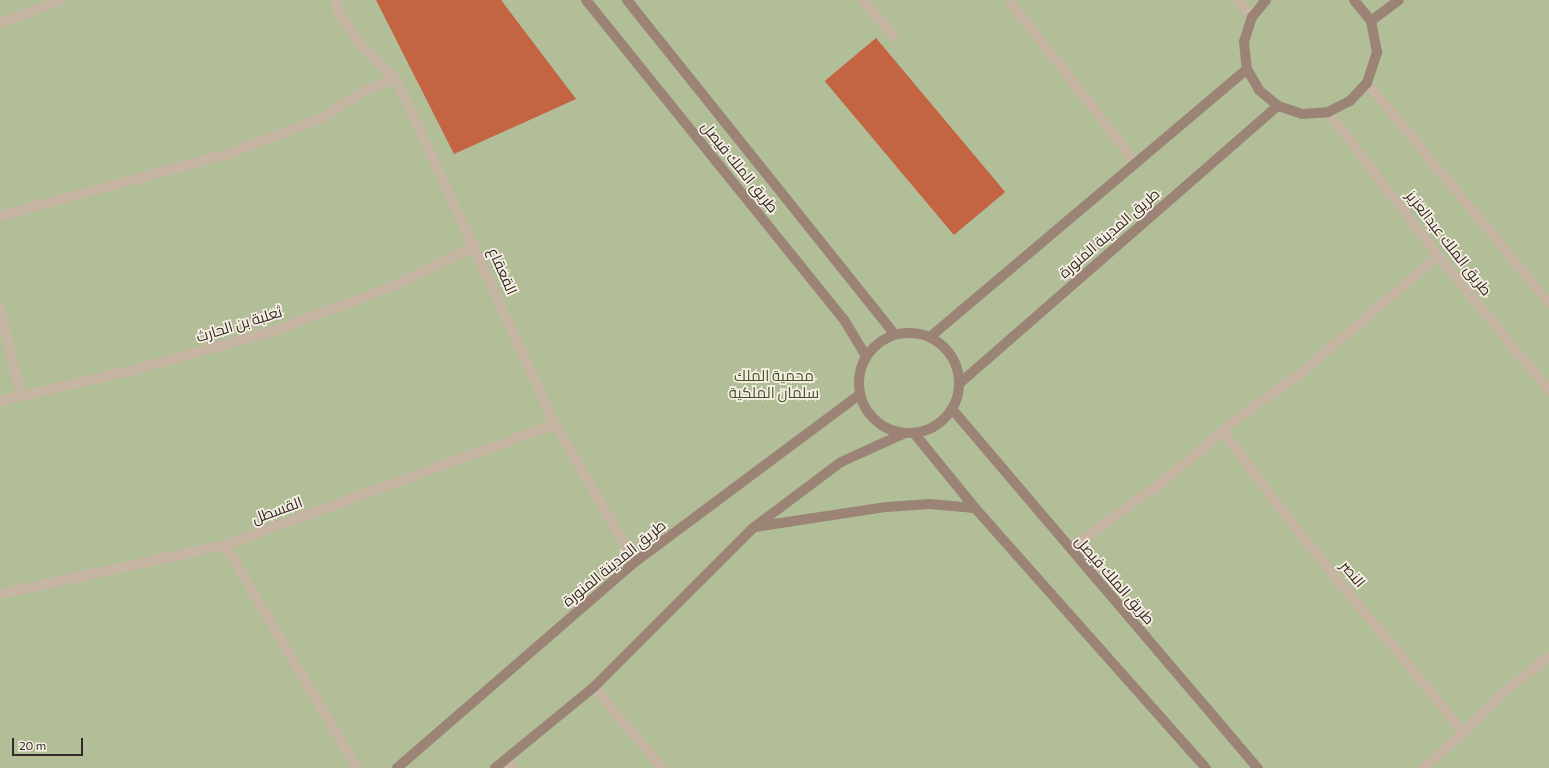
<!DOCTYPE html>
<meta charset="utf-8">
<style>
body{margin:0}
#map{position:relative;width:1549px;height:768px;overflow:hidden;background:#f0e5d8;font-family:Commissioner,Cairo,sans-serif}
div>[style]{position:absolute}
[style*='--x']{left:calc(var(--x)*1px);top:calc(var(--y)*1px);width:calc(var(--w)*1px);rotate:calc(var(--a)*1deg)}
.green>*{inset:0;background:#b1be98;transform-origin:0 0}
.building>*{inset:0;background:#c36443;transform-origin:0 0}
.minor>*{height:10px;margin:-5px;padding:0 5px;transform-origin:5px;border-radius:5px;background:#c7b5a4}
.tertiary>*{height:10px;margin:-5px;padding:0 5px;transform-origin:5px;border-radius:5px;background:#c7b5a4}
.secondary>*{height:10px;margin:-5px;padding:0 5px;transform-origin:5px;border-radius:5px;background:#9b8476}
.secondary>.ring{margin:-5px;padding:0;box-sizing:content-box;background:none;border:10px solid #9b8476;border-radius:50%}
span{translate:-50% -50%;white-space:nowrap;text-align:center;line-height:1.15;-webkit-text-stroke:3.5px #f8efe4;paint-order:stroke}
.street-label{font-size:15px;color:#332a26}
.park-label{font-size:15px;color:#42512a}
.scale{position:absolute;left:12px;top:738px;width:71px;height:18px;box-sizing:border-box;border:2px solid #332a26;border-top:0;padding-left:5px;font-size:12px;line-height:14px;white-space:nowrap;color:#332a26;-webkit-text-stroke:3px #f8efe4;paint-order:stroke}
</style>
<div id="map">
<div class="green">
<i style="left:0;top:0;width:1549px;height:768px"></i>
</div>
<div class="building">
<i style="clip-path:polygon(376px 0,501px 0,576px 99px,454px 154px)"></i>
<i style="left:876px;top:38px;width:201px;height:67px;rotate:50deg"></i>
</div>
<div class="minor">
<i style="--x:336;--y:0;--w:14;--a:78"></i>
<i style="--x:339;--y:14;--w:43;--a:54.5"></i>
<i style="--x:364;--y:49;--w:42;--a:44"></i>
<i style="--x:394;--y:78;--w:23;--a:61"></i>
<i style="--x:405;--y:98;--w:359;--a:65.3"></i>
<i style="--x:555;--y:424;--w:160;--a:59.9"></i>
<i style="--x:863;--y:0;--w:47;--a:50.2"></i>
<i style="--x:1009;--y:0;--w:205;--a:52.1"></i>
<i style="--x:0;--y:23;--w:65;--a:-20.7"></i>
<i style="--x:0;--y:216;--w:233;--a:-15.2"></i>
<i style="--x:225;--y:155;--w:104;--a:-20.9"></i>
<i style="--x:322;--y:118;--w:48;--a:-33"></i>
<i style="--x:362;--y:92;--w:35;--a:-24"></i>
<i style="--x:0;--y:309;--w:89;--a:76.4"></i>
<i style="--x:0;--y:401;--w:138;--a:-13"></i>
<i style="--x:134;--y:370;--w:148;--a:-15.7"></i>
<i style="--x:276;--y:330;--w:121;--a:-20.4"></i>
<i style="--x:389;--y:288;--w:97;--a:-25.8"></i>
<i style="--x:1222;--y:431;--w:148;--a:52.7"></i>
<i style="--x:1312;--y:549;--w:238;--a:50.3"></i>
<i style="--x:225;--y:545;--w:259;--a:59.4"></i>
<i style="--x:1069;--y:549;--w:117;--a:-35.6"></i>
<i style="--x:1164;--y:481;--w:100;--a:-40.5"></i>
<i style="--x:1240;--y:416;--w:72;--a:-34.8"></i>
<i style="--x:1299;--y:375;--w:183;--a:-40.6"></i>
<i style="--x:0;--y:594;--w:230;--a:-12.3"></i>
<i style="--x:225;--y:545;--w:351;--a:-20.1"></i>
<i style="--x:594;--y:687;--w:106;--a:50"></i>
<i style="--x:505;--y:759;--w:12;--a:48"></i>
<i style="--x:1423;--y:768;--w:55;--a:-41.3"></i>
<i style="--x:1464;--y:732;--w:58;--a:-45"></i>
<i style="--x:1505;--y:691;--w:56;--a:-38.5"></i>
</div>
<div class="tertiary">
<i style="--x:1238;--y:0;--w:22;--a:51"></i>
<i style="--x:1367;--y:83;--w:286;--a:50.4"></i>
<i style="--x:1328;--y:112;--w:181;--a:52.6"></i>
<i style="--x:1438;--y:256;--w:174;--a:50.4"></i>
</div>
<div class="secondary">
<i style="--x:586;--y:0;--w:409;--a:51.1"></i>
<i style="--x:843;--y:318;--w:44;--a:58.8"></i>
<i style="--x:627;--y:0;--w:428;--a:51.3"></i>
<i style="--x:1266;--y:0;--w:22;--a:129"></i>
<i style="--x:1252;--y:17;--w:26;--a:108"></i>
<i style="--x:1244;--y:42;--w:27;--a:84"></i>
<i style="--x:1247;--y:69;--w:24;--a:60"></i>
<i style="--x:1259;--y:90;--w:25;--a:40"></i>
<i style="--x:1278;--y:106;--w:25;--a:18"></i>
<i style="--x:1302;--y:114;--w:26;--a:-4"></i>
<i style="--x:1328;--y:112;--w:25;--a:-27"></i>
<i style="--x:1350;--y:101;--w:25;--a:-47"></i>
<i style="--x:1367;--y:83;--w:33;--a:-72"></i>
<i style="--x:1377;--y:52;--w:32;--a:-101"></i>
<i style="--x:1371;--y:21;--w:27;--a:-129"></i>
<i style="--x:1371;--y:21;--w:35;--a:-37"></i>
<i class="ring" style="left:859px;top:333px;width:90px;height:90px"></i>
<i style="--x:930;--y:337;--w:415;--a:-40.2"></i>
<i style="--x:960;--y:383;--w:422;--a:-41.1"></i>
<i style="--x:952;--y:409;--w:472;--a:49.6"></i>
<i style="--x:914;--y:433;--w:97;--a:50.9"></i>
<i style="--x:975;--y:508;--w:348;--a:48.4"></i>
<i style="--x:755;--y:527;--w:133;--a:-8.7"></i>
<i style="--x:886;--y:507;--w:44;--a:-3.9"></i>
<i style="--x:930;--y:504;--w:45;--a:5.1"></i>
<i style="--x:397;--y:768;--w:315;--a:-40.9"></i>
<i style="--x:635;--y:562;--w:281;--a:-36.7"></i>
<i style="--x:495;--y:768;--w:128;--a:-39.3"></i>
<i style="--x:594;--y:687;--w:225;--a:-45"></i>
<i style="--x:753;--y:528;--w:110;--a:-36.9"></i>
<i style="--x:841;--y:462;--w:70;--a:-24.4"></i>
</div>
<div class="street-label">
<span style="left:740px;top:167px;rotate:51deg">طريق الملك فيصل</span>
<span style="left:1109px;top:233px;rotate:-41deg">طريق المدينة المنورة</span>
<span style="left:1449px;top:243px;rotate:52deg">طريق الملك عبدالعزيز</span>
<span style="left:503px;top:271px;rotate:66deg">القعقاع</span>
<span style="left:239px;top:324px;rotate:-17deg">ثعلبة بن الحارث</span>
<span style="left:277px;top:510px;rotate:-20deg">القسطل</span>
<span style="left:614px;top:563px;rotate:-39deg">طريق المدينة المنورة</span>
<span style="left:1353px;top:574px;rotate:50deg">النصر</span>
<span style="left:1115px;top:580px;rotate:49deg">طريق الملك فيصل</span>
</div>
<div class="park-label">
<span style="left:774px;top:384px">محمية الملك<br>سلمان الملكية</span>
</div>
<div class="scale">20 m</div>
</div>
